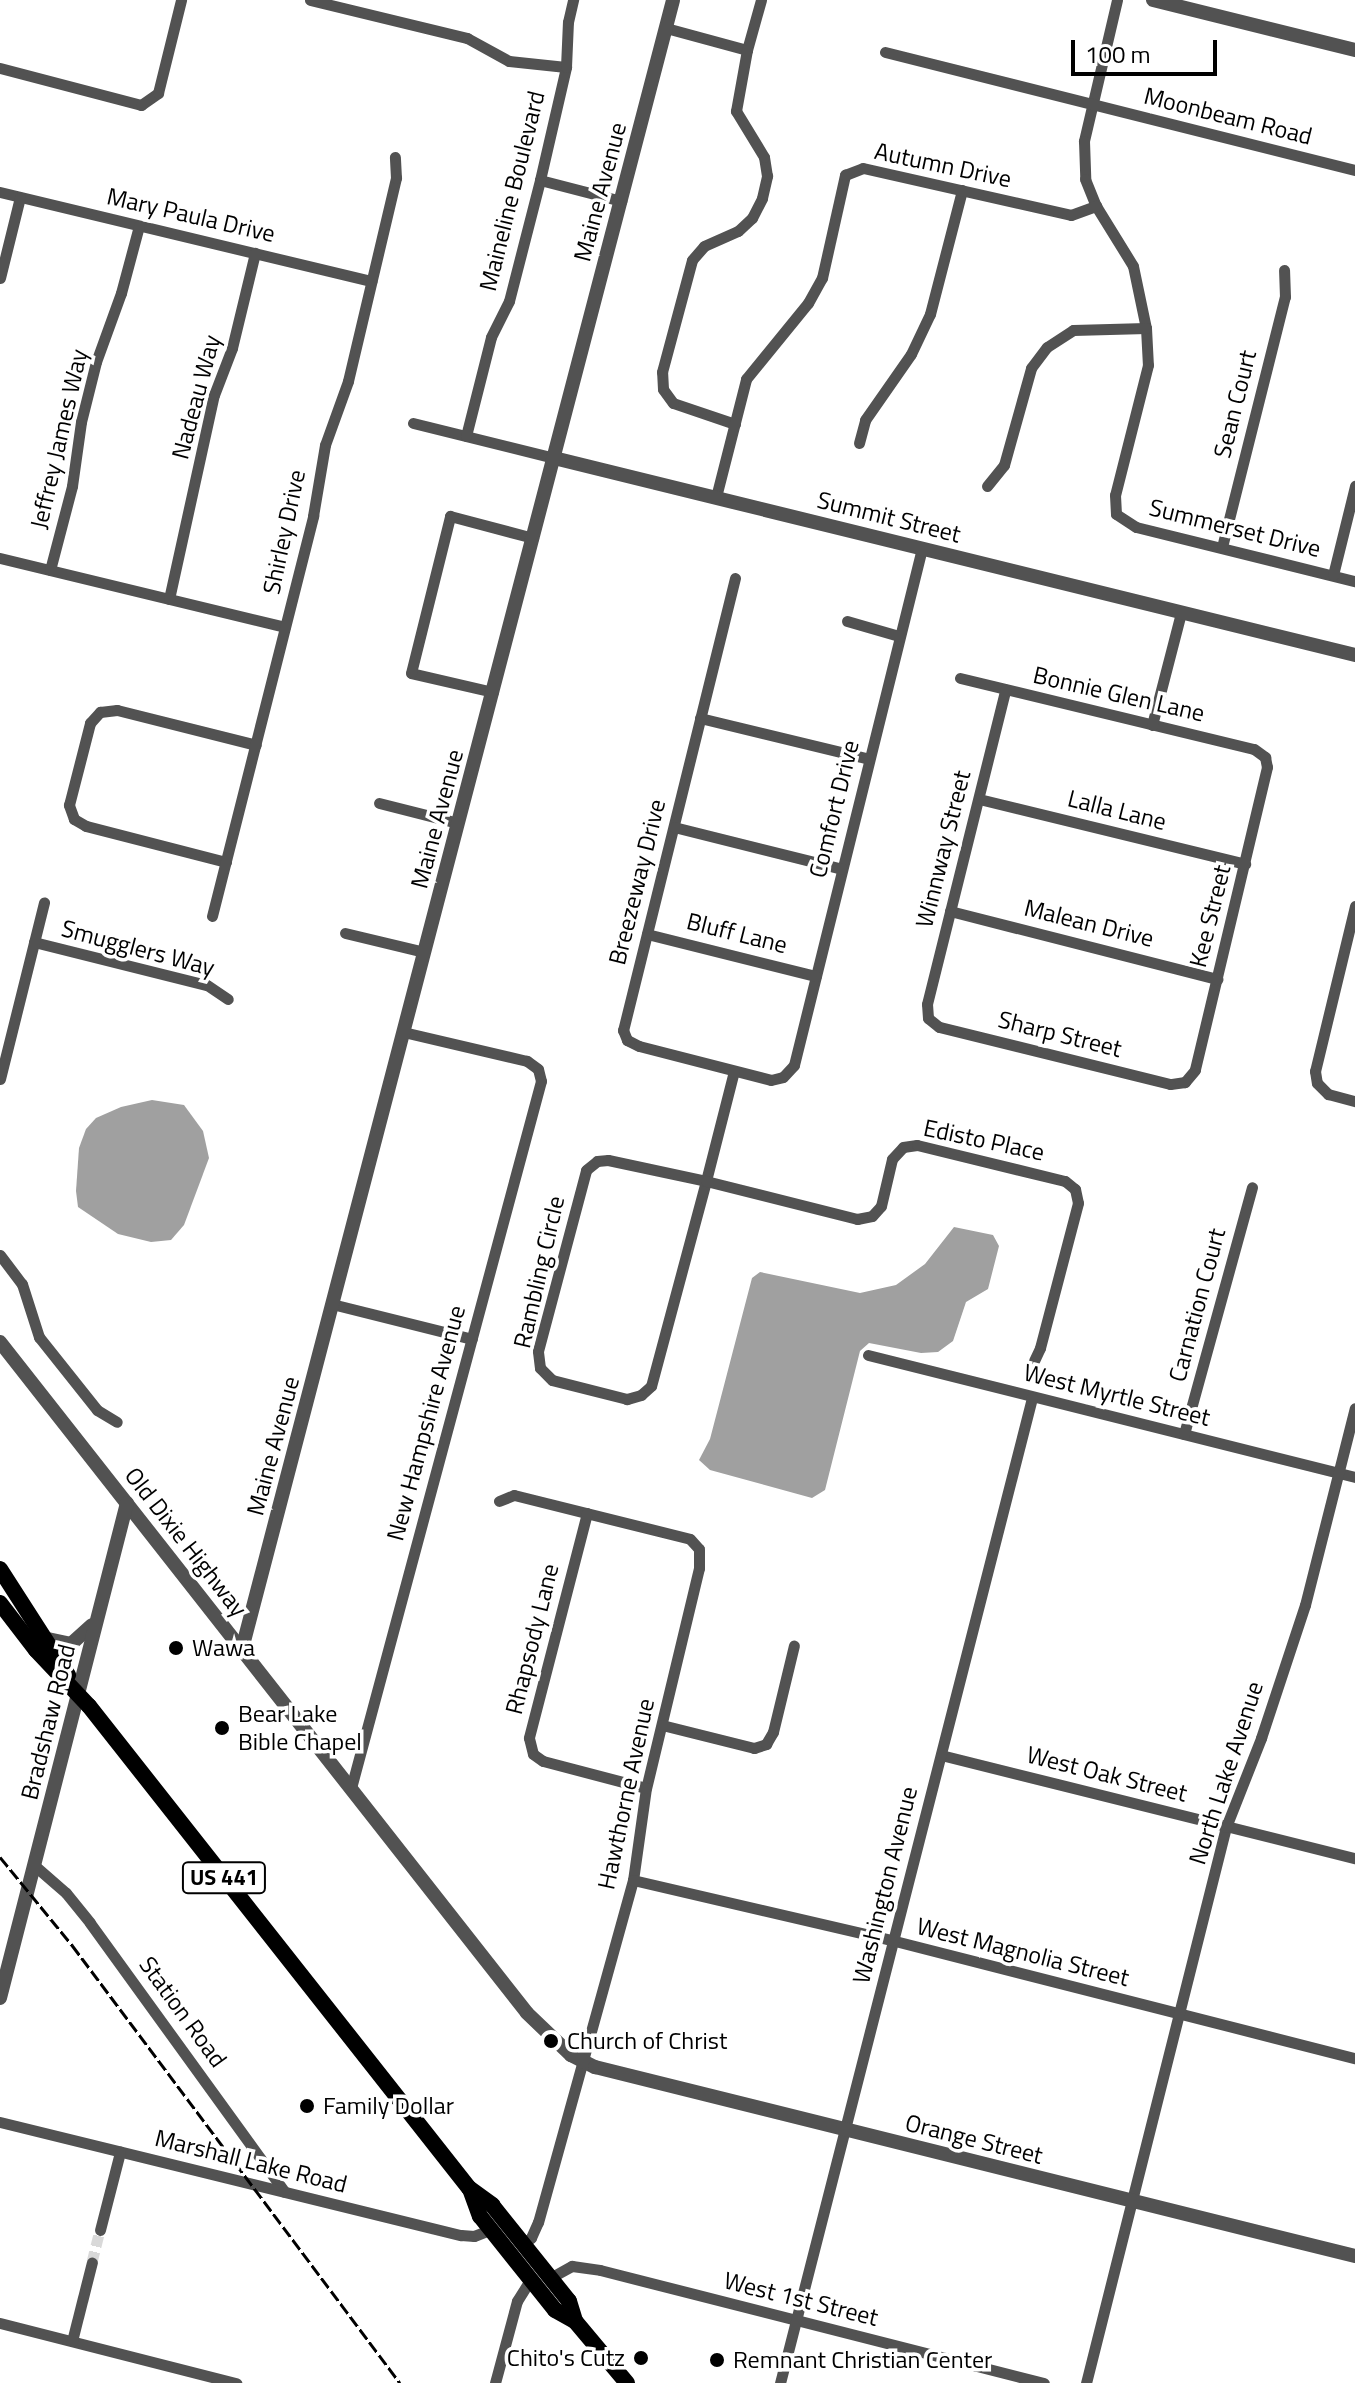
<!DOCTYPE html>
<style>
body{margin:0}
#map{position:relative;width:1355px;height:2383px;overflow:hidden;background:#fff;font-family:"Titillium Web",sans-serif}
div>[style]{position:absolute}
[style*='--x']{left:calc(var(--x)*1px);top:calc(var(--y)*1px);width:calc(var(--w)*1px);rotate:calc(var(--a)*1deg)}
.water>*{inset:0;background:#a0a0a0}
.minor-tunnel>*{height:11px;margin-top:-5.5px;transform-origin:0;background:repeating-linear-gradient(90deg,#d9d9d9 0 11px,transparent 0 16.5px)}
.minor>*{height:11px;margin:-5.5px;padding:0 5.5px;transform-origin:5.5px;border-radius:5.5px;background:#525252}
.tertiary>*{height:14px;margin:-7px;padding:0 7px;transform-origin:7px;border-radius:7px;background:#525252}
.primary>*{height:16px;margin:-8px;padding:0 8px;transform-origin:8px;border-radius:8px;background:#000}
.rail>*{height:3px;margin-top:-1.5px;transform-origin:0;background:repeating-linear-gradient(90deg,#000 0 12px,transparent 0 16px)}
.dots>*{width:22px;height:22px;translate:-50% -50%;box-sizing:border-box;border:4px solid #fff;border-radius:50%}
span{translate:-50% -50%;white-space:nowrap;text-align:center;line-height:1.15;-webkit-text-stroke:7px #fff;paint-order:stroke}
.shield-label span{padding:2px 6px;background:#fff;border:2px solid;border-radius:6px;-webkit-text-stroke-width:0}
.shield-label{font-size:22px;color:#000;font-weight:700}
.street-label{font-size:24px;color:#000}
.poi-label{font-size:24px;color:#000}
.left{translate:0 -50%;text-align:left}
.right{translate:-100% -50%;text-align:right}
.scale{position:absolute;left:1071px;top:40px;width:146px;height:36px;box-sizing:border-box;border:4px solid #000;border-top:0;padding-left:10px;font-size:24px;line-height:28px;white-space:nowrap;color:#000;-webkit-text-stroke:6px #fff;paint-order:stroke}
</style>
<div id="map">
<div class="water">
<i style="clip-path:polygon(152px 1100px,184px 1105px,203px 1131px,209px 1158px,184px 1225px,171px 1240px,151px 1242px,118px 1234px,78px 1207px,76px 1191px,79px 1148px,86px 1129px,96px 1118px,121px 1107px)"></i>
<i style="clip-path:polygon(954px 1227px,993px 1235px,999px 1246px,988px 1289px,966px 1302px,953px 1341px,938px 1352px,921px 1353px,869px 1343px,860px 1351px,825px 1490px,812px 1498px,710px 1470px,699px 1460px,710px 1439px,752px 1278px,760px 1272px,860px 1293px,896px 1285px,925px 1264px)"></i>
</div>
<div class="minor-tunnel">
<i style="--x:92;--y:2262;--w:33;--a:-76"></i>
</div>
<div class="minor">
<i style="--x:310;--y:0;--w:162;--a:13.6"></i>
<i style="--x:467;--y:38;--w:48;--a:28.7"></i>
<i style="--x:509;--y:61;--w:57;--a:6"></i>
<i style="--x:1117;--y:0;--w:145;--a:103.2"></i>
<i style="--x:1084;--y:141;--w:38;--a:88"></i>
<i style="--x:1085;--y:179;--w:29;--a:68"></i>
<i style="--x:1096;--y:206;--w:70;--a:58.3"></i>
<i style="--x:1133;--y:266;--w:63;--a:78.2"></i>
<i style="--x:1146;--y:328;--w:37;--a:87"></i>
<i style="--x:1148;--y:365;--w:134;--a:104.2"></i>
<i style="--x:1115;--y:495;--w:19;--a:87"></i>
<i style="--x:1116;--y:514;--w:24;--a:33"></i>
<i style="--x:1136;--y:527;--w:226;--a:13.9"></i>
<i style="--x:666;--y:28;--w:84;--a:15.2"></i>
<i style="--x:747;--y:50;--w:52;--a:-74.4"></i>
<i style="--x:885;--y:52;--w:485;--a:14.1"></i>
<i style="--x:0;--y:68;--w:146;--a:14.7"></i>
<i style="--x:141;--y:105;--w:21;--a:-35"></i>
<i style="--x:158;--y:93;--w:96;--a:-76.1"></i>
<i style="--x:540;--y:180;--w:84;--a:14.5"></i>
<i style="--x:0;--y:192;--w:382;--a:13.5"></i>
<i style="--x:0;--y:278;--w:83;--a:-76.1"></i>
<i style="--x:413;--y:423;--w:145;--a:13.9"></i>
<i style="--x:735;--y:424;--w:65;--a:-161.3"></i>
<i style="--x:673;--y:403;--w:17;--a:-126"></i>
<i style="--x:663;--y:389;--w:17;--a:-93"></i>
<i style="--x:662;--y:372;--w:116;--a:-75"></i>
<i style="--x:692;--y:260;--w:18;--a:-49"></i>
<i style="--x:704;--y:246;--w:37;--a:-24"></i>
<i style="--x:738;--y:231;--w:19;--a:-43"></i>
<i style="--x:752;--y:218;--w:22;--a:-63"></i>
<i style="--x:762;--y:198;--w:23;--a:-77"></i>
<i style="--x:767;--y:176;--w:19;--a:-99"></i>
<i style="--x:764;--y:157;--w:54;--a:-121.3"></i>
<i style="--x:736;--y:111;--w:62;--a:-79.8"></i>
<i style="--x:466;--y:436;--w:102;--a:-75.8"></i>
<i style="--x:491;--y:337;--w:40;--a:-63.4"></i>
<i style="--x:509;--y:301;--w:125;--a:-75.6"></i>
<i style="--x:540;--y:180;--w:116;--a:-77"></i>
<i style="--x:566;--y:67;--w:45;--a:-87.5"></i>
<i style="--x:568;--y:22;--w:23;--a:-77"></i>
<i style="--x:859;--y:443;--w:24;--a:-75"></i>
<i style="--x:865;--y:420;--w:80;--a:-55.1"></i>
<i style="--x:911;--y:354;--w:44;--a:-64.6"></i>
<i style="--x:930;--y:314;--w:128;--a:-75.5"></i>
<i style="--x:987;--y:486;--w:27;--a:-51"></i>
<i style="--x:1004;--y:465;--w:101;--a:-74.4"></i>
<i style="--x:1031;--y:368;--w:26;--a:-53"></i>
<i style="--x:1047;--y:347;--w:31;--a:-33"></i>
<i style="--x:1073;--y:330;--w:73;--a:-1.6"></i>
<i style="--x:716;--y:497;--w:122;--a:-75.7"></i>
<i style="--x:746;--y:379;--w:98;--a:-50.8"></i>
<i style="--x:808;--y:303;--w:29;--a:-61"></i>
<i style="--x:822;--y:278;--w:106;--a:-77.4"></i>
<i style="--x:845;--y:175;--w:19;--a:-21"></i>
<i style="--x:863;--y:168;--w:213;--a:12.7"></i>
<i style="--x:1071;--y:215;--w:27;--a:-20"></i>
<i style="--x:1222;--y:547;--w:258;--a:-75.9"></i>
<i style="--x:1285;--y:297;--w:27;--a:-92"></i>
<i style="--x:0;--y:558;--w:293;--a:13.6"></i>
<i style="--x:50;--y:570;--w:87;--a:-75.3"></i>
<i style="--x:72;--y:486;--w:65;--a:-82"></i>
<i style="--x:81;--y:422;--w:62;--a:-76"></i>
<i style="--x:96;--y:362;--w:73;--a:-70.1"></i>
<i style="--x:121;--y:293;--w:69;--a:-75"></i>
<i style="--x:1333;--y:575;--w:92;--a:-76.1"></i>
<i style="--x:735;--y:578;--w:466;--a:103.9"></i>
<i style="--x:623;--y:1030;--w:11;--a:68"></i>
<i style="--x:627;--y:1040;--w:13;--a:27"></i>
<i style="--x:639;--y:1046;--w:136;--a:14.4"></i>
<i style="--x:771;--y:1080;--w:12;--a:-14"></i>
<i style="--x:783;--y:1077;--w:16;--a:-47"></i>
<i style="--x:794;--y:1065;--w:533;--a:-76.09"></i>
<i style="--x:169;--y:599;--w:209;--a:-77.6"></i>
<i style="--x:214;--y:395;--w:50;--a:-69"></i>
<i style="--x:232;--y:348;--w:98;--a:-76.4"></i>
<i style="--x:847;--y:621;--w:54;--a:16.1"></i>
<i style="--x:960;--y:678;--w:302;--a:13.6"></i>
<i style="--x:1254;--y:749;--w:14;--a:36"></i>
<i style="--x:1265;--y:757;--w:10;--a:79"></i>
<i style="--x:1267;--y:767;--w:311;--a:103.4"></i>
<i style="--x:1195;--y:1070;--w:16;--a:130"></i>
<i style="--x:1185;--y:1082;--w:15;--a:172"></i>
<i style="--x:1170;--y:1084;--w:238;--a:-166.1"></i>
<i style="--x:939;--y:1027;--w:14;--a:-141"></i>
<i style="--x:928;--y:1018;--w:14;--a:-94"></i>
<i style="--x:927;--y:1004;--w:324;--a:-76"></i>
<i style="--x:493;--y:692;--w:84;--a:-167"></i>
<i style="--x:411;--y:673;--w:162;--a:-76"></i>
<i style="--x:450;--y:516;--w:86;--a:14.8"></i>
<i style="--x:700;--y:718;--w:174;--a:13.6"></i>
<i style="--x:1152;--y:725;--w:116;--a:-75.5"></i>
<i style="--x:979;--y:799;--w:274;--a:13.7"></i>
<i style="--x:379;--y:803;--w:81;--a:14.2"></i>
<i style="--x:674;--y:827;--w:173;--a:14"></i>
<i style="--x:226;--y:862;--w:145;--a:-165.6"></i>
<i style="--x:86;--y:826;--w:14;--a:-150"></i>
<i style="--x:74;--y:819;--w:15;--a:-110"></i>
<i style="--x:69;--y:805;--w:85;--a:-75.6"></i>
<i style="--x:90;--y:723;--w:15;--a:-48"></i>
<i style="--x:100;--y:712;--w:17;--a:-7"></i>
<i style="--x:117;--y:710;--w:143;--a:14.1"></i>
<i style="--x:1355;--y:906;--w:170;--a:103.6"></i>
<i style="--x:1315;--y:1071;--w:12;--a:81"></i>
<i style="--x:1317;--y:1083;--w:16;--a:45"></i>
<i style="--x:1328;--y:1094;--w:28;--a:15"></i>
<i style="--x:950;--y:911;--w:276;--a:14.3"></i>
<i style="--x:212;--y:916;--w:413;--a:-75.8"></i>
<i style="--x:313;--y:516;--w:72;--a:-80.4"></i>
<i style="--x:325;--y:445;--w:68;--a:-70.2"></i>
<i style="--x:348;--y:381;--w:209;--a:-76.7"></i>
<i style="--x:396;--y:178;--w:21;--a:-93"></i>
<i style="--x:345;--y:933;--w:81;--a:13.5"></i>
<i style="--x:647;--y:934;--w:174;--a:14"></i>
<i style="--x:34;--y:942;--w:178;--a:14"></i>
<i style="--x:207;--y:985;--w:25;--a:34"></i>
<i style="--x:734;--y:1071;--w:114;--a:104.3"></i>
<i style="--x:706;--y:1181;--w:212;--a:105"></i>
<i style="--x:651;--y:1386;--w:13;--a:138"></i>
<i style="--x:641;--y:1395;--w:15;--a:164"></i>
<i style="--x:627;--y:1399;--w:77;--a:-165.8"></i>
<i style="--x:552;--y:1380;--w:17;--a:-135"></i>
<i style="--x:540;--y:1368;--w:17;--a:-97"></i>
<i style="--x:538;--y:1351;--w:187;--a:-75.1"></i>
<i style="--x:586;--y:1170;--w:14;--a:-39"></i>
<i style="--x:597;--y:1161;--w:11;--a:-5"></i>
<i style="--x:608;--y:1160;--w:100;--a:12.1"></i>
<i style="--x:706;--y:1181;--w:156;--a:14.1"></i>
<i style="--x:857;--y:1219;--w:15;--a:-11"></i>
<i style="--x:872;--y:1216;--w:13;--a:-48"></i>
<i style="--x:881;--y:1206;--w:48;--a:-76.8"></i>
<i style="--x:892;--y:1159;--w:16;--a:-47"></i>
<i style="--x:903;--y:1147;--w:14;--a:-8"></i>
<i style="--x:917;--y:1145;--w:152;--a:13.7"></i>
<i style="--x:1065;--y:1181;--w:13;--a:39"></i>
<i style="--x:1075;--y:1189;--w:14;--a:78"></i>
<i style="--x:1078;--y:1203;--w:150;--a:104.7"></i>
<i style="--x:1040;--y:1348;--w:14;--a:115"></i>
<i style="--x:0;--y:1079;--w:182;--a:-76"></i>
<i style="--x:0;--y:1255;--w:36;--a:53"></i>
<i style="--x:22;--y:1284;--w:56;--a:72.2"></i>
<i style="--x:39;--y:1337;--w:93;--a:51.5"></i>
<i style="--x:97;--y:1410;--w:23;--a:31"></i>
<i style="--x:332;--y:1304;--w:144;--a:14"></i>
<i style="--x:868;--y:1355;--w:502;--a:14.06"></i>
<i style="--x:1184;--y:1434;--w:256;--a:-74.6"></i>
<i style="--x:499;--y:1501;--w:16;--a:-22"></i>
<i style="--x:514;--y:1495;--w:181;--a:14"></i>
<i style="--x:690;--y:1539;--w:13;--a:48"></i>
<i style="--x:699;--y:1549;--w:19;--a:90"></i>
<i style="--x:699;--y:1568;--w:226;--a:103.5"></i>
<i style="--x:646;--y:1788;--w:93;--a:98"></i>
<i style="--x:633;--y:1880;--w:355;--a:105.5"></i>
<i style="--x:538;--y:2222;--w:17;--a:114"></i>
<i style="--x:531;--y:2238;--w:11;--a:146"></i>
<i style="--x:587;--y:1513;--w:232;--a:104.5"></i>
<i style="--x:529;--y:1738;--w:16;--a:76"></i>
<i style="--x:533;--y:1754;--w:12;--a:35"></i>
<i style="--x:543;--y:1761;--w:106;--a:14.7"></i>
<i style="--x:662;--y:1725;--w:95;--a:14"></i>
<i style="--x:754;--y:1748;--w:13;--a:-18"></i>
<i style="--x:766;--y:1744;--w:14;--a:-60"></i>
<i style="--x:773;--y:1732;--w:89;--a:-76.4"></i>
<i style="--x:941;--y:1755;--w:427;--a:14"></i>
<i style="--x:351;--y:1788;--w:732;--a:-74.96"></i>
<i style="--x:541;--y:1081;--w:12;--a:-104"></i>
<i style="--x:538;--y:1069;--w:14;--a:-144"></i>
<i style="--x:527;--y:1061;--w:127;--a:-166.8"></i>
<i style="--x:35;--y:1866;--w:41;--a:41.1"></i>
<i style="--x:66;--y:1893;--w:38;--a:51"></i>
<i style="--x:90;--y:1923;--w:332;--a:54.1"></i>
<i style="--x:633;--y:1880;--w:269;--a:13.1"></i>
<i style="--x:895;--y:1941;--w:475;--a:14.3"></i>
<i style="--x:0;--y:2122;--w:475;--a:13.8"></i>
<i style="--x:461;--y:2235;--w:13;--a:4"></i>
<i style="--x:474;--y:2236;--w:19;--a:-21"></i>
<i style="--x:100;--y:2230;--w:81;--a:-75.6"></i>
<i style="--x:550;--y:2278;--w:25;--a:-29"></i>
<i style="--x:572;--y:2266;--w:28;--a:8"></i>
<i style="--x:600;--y:2270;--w:458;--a:14.3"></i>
<i style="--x:0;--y:2323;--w:244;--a:14.3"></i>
<i style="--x:72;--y:2341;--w:81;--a:-75.8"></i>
<i style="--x:495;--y:2383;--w:85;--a:-75"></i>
<i style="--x:517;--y:2301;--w:26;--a:-58"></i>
<i style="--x:780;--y:2383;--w:1017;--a:-75.65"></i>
<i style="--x:1086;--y:2383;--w:573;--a:-75.87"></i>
<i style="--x:1226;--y:1827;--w:96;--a:-68.5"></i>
<i style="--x:1261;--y:1738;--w:140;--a:-71.7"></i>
<i style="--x:1305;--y:1605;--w:203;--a:-75.8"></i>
</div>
<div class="tertiary">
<i style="--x:1153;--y:0;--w:208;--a:13.9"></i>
<i style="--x:554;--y:458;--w:825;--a:13.82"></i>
<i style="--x:0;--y:1342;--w:853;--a:51.85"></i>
<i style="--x:527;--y:2013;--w:61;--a:43.7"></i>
<i style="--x:571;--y:2055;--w:27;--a:27"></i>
<i style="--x:595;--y:2067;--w:783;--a:13.97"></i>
<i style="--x:48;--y:1639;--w:24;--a:12"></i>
<i style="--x:71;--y:1644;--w:28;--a:-42"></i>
<i style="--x:242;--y:1649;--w:1704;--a:-75.35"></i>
<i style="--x:0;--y:1998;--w:511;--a:-75.61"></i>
</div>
<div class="primary">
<i style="--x:0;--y:1569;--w:126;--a:57.3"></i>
<i style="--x:0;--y:1603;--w:59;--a:52.5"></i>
<i style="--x:36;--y:1650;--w:77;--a:46.6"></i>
<i style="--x:89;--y:1706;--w:614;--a:51.75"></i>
<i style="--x:469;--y:2188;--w:29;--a:36"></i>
<i style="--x:492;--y:2205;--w:123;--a:51.3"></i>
<i style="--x:569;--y:2301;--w:21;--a:73"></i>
<i style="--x:575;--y:2321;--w:81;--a:50"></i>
<i style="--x:470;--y:2189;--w:29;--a:70"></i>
<i style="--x:480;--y:2216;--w:120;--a:51.4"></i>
<i style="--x:555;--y:2310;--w:23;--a:29"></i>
</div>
<div class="rail">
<i style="--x:0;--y:1857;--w:114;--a:50.7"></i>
<i style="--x:72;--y:1945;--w:547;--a:53.17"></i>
</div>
<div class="dots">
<i style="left:176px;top:1648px;background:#000"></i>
<i style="left:222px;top:1728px;background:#000"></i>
<i style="left:551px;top:2041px;background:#000"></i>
<i style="left:307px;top:2106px;background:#000"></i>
<i style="left:641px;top:2358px;background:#000"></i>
<i style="left:717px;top:2360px;background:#000"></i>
</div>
<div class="shield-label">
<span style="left:224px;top:1878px">US 441</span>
</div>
<div class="street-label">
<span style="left:1228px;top:116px;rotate:14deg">Moonbeam Road</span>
<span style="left:943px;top:165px;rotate:12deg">Autumn Drive</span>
<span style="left:512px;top:191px;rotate:-76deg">Maineline Boulevard</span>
<span style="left:600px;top:192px;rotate:-75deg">Maine Avenue</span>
<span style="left:191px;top:215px;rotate:13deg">Mary Paula Drive</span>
<span style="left:196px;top:397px;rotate:-75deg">Nadeau Way</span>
<span style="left:1235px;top:404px;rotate:-76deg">Sean Court</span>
<span style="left:59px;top:439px;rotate:-77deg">Jeffrey James Way</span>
<span style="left:889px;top:517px;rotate:14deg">Summit Street</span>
<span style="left:1235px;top:528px;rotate:14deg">Summerset Drive</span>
<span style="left:284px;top:532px;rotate:-78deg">Shirley Drive</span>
<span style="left:1119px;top:694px;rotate:13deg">Bonnie Glen Lane</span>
<span style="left:834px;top:809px;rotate:-76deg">Comfort Drive</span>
<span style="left:1117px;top:810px;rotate:14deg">Lalla Lane</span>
<span style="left:437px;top:819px;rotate:-75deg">Maine Avenue</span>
<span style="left:943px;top:849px;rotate:-76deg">Winnway Street</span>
<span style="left:637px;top:882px;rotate:-76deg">Breezeway Drive</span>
<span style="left:1210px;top:916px;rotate:-76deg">Kee Street</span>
<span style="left:1089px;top:923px;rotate:14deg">Malean Drive</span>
<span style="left:737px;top:933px;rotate:14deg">Bluff Lane</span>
<span style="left:138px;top:948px;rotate:15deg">Smugglers Way</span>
<span style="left:1060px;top:1034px;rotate:14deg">Sharp Street</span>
<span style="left:984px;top:1140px;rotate:12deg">Edisto Place</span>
<span style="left:539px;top:1272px;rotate:-77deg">Rambling Circle</span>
<span style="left:1197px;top:1305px;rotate:-75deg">Carnation Court</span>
<span style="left:1117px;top:1395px;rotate:14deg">West Myrtle Street</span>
<span style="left:426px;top:1423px;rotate:-75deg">New Hampshire Avenue</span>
<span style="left:273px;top:1446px;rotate:-75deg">Maine Avenue</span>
<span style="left:186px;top:1542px;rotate:52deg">Old Dixie Highway</span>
<span style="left:532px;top:1639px;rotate:-76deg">Rhapsody Lane</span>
<span style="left:48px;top:1722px;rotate:-76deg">Bradshaw Road</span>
<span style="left:1226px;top:1773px;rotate:-72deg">North Lake Avenue</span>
<span style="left:1107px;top:1774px;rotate:14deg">West Oak Street</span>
<span style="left:626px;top:1794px;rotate:-78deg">Hawthorne Avenue</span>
<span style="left:885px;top:1885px;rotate:-76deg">Washington Avenue</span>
<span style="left:1023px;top:1952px;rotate:14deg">West Magnolia Street</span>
<span style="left:183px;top:2012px;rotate:54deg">Station Road</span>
<span style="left:974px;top:2139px;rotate:14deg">Orange Street</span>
<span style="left:251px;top:2161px;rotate:14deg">Marshall Lake Road</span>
<span style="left:801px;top:2299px;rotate:14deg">West 1st Street</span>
</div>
<div class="poi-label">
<span class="left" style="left:192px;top:1648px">Wawa</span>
<span class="left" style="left:238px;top:1728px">Bear Lake<br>Bible Chapel</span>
<span class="left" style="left:567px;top:2041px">Church of Christ</span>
<span class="left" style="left:323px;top:2106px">Family Dollar</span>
<span class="right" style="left:625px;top:2358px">Chito's Cutz</span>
<span class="left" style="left:733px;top:2360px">Remnant Christian Center</span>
</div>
<div class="scale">100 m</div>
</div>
